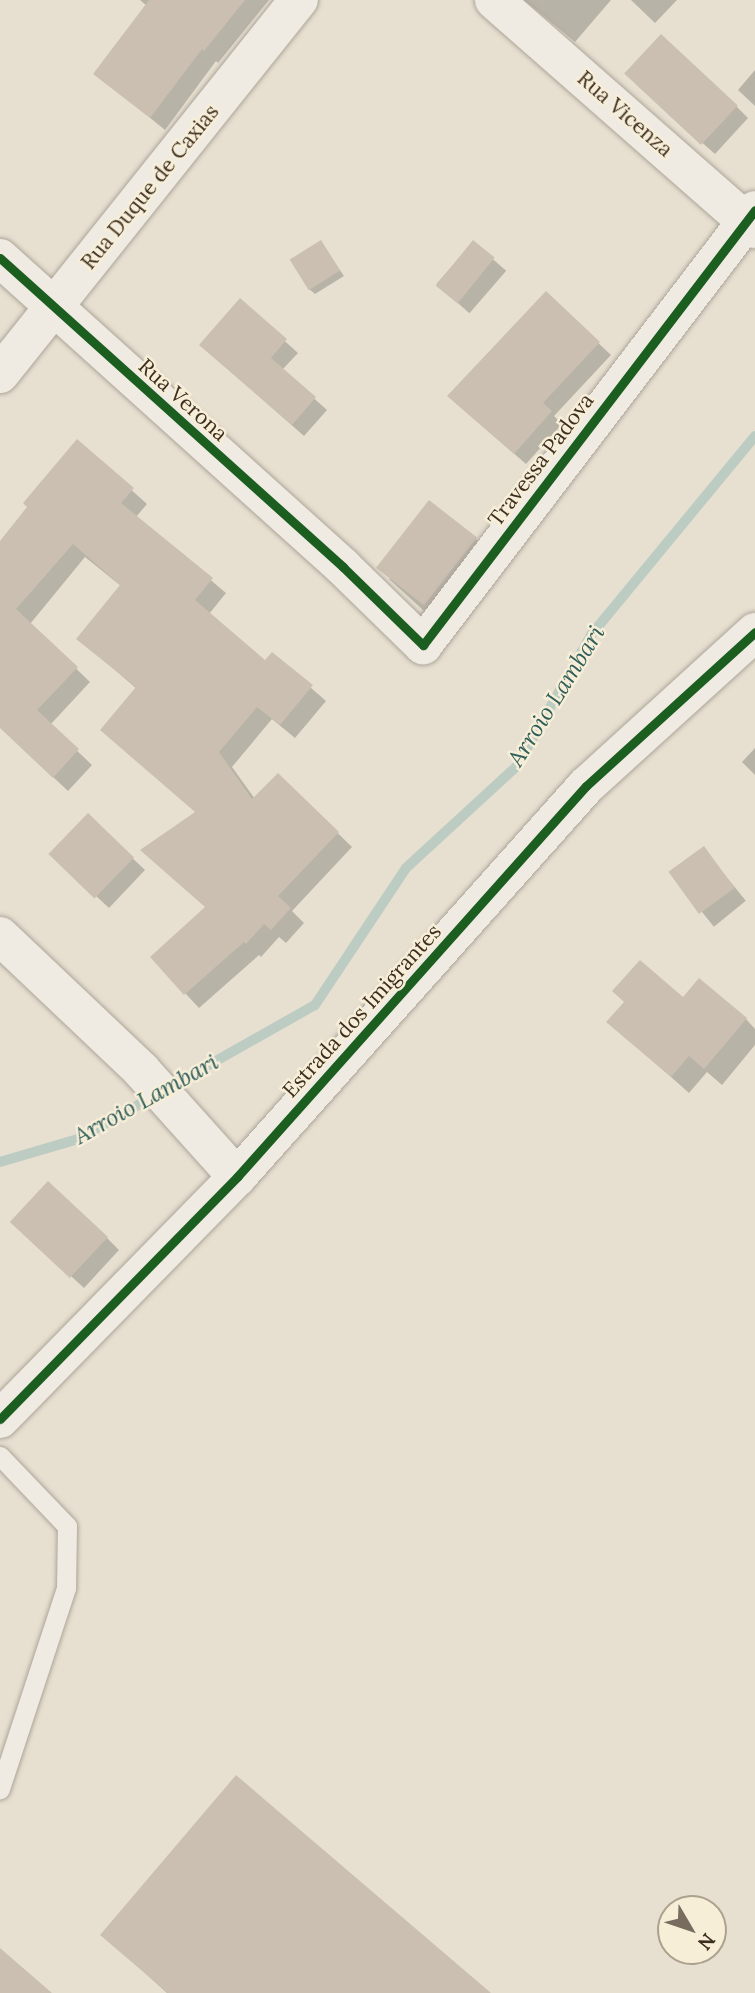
<!DOCTYPE html>
<style>
body{margin:0}
#map{position:relative;width:755px;height:1993px;overflow:hidden;background:#e7e0d1;font-family:Lora,serif}
div>[style]{position:absolute}
[style*='--x']{left:calc(var(--x)*1px);top:calc(var(--y)*1px);width:calc(var(--w)*1px);rotate:calc(var(--a)*1deg)}
.shadow>*{inset:0;background:#0003;transform-origin:0 0}
.stream>*{height:10px;margin:-5px;padding:0 5px;transform-origin:5px;border-radius:5px;background:#bcccc2}
.building>*{inset:0;background:#cbbfb2;transform-origin:0 0}
.roads{filter:drop-shadow(0 0 2px #ada599) drop-shadow(0 0 2px #ada599)}
.lane>*{height:19px;margin:-9.5px;padding:0 9.5px;transform-origin:9.5px;border-radius:9.5px;background:#efebe3}
.street>*{height:38px;margin:-19px;padding:0 19px;transform-origin:19px;border-radius:19px;background:#efebe3}
.secondary>*{height:38px;margin:-19px;padding:0 19px;transform-origin:19px;border-radius:19px;background:#efebe3}
.cycleway>*{height:9px;margin:-4.5px;padding:0 4.5px;transform-origin:4.5px;border-radius:4.5px;background:#1b5e20}
span{translate:-50% -50%;white-space:nowrap;text-align:center;line-height:1.15;-webkit-text-stroke:5px #f7eed8;paint-order:stroke}
.street-label{font-size:21px;color:#3d2e20}
.water-label{font-size:23px;color:#2f5d5a;font-style:italic}
.north{position:absolute;left:657px;top:1895px;width:70px;height:70px;box-sizing:border-box;background:#f7eed8;border:2px solid #ada18e;border-radius:50%;rotate:129deg;font-size:19px;font-weight:700;line-height:28px;text-align:center;color:#3d2e20}
.north::after{content:'';display:block;margin:auto;width:24px;height:32px;background:#786c5e;clip-path:polygon(50% 0,100% 100%,50% 72%,0 100%)}
</style>
<div id="map">
<div class="shadow">
<i style="clip-path:polygon(140px 0,269px 0,218px 63px,216px 61px,165px 130px,96px 74px,147px 6px)"></i>
<i style="clip-path:polygon(524px 0,611px 0,575px 42px)"></i>
<i style="clip-path:polygon(631px 0,677px 0,655px 23px)"></i>
<i style="clip-path:polygon(755px 70px,755px 106px,738px 90px)"></i>
<i style="clip-path:polygon(638px 86px,736px 106px,748px 118px,715px 154px)"></i>
<i style="clip-path:polygon(321px 242px,344px 276px,315px 294px,309px 289px)"></i>
<i style="left:473px;top:242px;width:44px;height:56px;rotate:41deg"></i>
<i style="clip-path:polygon(546px 294px,611px 355px,554px 416px,562px 424px,526px 464px,462px 408px)"></i>
<i style="clip-path:polygon(240px 301px,298px 353px,282px 370px,327px 410px,304px 436px,214px 357px)"></i>
<i style="clip-path:polygon(78px 442px,147px 504px,136px 517px,226px 593px,209px 614px,265px 662px,272px 654px,326px 701px,295px 738px,272px 719px,232px 767px,255px 799px,278px 775px,352px 847px,292px 911px,304px 923px,286px 943px,279px 937px,261px 957px,259px 955px,199px 1008px,185px 993px,206px 908px,196px 813px,137px 689px,79px 639px,121px 586px,85px 557px,30px 624px,90px 682px,50px 725px,92px 765px,68px 791px,0 727px,0 544px)"></i>
<i style="clip-path:polygon(476px 539px,488px 551px,435px 621px,389px 579px)"></i>
<i style="clip-path:polygon(755px 748px,755px 775px,742px 762px)"></i>
<i style="clip-path:polygon(88px 816px,145px 870px,109px 908px,64px 866px)"></i>
<i style="left:703px;top:848px;width:68px;height:41px;rotate:51deg"></i>
<i style="clip-path:polygon(683px 999px,746px 1019px,755px 1029px,755px 1045px,722px 1085px,707px 1072px,689px 1093px,609px 1022px)"></i>
<i style="clip-path:polygon(24px 1233px,107px 1238px,119px 1250px,84px 1288px)"></i>
<i style="clip-path:polygon(103px 1935px,488px 1993px,167px 1993px)"></i>
</div>
<div class="stream">
<i style="--x:0;--y:1162;--w:81;--a:-16.4"></i>
<i style="--x:78;--y:1139;--w:272;--a:-29.5"></i>
<i style="--x:315;--y:1005;--w:164;--a:-56.4"></i>
<i style="--x:406;--y:868;--w:151;--a:-42.6"></i>
<i style="--x:517;--y:766;--w:150;--a:-60.5"></i>
<i style="--x:591;--y:635;--w:258;--a:-50.5"></i>
</div>
<div class="building">
<i style="clip-path:polygon(149px 0,245px 0,204px 51px,202px 49px,150px 118px,93px 74px)"></i>
<i style="left:661px;top:34px;width:105px;height:54px;rotate:43deg"></i>
<i style="left:321px;top:240px;width:36px;height:37px;rotate:58deg"></i>
<i style="left:473px;top:240px;width:28px;height:59px;rotate:39deg"></i>
<i style="clip-path:polygon(546px 291px,600px 342px,543px 403px,552px 411px,514px 454px,447px 396px)"></i>
<i style="clip-path:polygon(240px 298px,287px 339px,271px 358px,316px 397px,292px 425px,199px 345px)"></i>
<i style="clip-path:polygon(77px 439px,134px 488px,121px 503px,213px 578px,195px 600px,265px 660px,272px 652px,313px 685px,280px 725px,257px 707px,219px 752px,252px 799px,278px 773px,339px 832px,278px 896px,291px 908px,271px 930px,264px 924px,246px 944px,244px 942px,184px 995px,150px 957px,205px 907px,140px 850px,195px 812px,100px 730px,136px 687px,76px 639px,120px 585px,73px 544px,16px 609px,78px 667px,37px 710px,79px 749px,53px 778px,0 728px,0 541px,27px 507px,23px 503px)"></i>
<i style="left:429px;top:500px;width:61px;height:86px;rotate:38deg"></i>
<i style="left:88px;top:813px;width:64px;height:57px;rotate:44deg"></i>
<i style="left:704px;top:846px;width:52px;height:44px;rotate:54deg"></i>
<i style="clip-path:polygon(640px 960px,683px 997px,699px 978px,747px 1018px,704px 1069px,689px 1056px,671px 1077px,606px 1022px,624px 1002px,612px 991px)"></i>
<i style="left:48px;top:1181px;width:82px;height:56px;rotate:43deg"></i>
<i style="clip-path:polygon(236px 1775px,491px 1993px,168px 1993px,100px 1935px)"></i>
<i style="clip-path:polygon(0 1948px,52px 1993px,0 1993px)"></i>
</div>
<div class="roads">
<div class="lane">
<i style="--x:0;--y:1456;--w:97;--a:46.3"></i>
<i style="--x:67;--y:1526;--w:62;--a:90.9"></i>
<i style="--x:66;--y:1588;--w:212;--a:108.2"></i>
</div>
<div class="street">
<i style="--x:494;--y:0;--w:347;--a:41.3"></i>
<i style="--x:0;--y:258;--w:462;--a:42"></i>
<i style="--x:343;--y:567;--w:112;--a:44.3"></i>
<i style="--x:423;--y:645;--w:547;--a:-52.65"></i>
<i style="--x:0;--y:374;--w:479;--a:-51.4"></i>
<i style="--x:0;--y:936;--w:195;--a:43.5"></i>
<i style="--x:141;--y:1070;--w:144;--a:48.1"></i>
</div>
<div class="secondary">
<i style="--x:0;--y:1419;--w:339;--a:-45.6"></i>
<i style="--x:237;--y:1177;--w:524;--a:-48.25"></i>
<i style="--x:586;--y:786;--w:229;--a:-42.3"></i>
</div>
</div>
<div class="cycleway">
<i style="--x:0;--y:258;--w:462;--a:42"></i>
<i style="--x:343;--y:567;--w:112;--a:44.3"></i>
<i style="--x:423;--y:645;--w:547;--a:-52.65"></i>
<i style="--x:0;--y:1419;--w:339;--a:-45.6"></i>
<i style="--x:237;--y:1177;--w:524;--a:-48.25"></i>
<i style="--x:586;--y:786;--w:229;--a:-42.3"></i>
</div>
<div class="street-label">
<span style="left:625px;top:114px;rotate:41deg">Rua Vicenza</span>
<span style="left:150px;top:187px;rotate:-51deg">Rua Duque de Caxias</span>
<span style="left:183px;top:400px;rotate:42deg">Rua Verona</span>
<span style="left:541px;top:460px;rotate:-53deg">Travessa Padova</span>
<span style="left:362px;top:1011px;rotate:-48deg">Estrada dos Imigrantes</span>
</div>
<div class="water-label">
<span style="left:556px;top:696px;rotate:-58deg">Arroio Lambari</span>
<span style="left:146px;top:1099px;rotate:-29deg">Arroio Lambari</span>
</div>
<div class="north">N</div>
</div>
